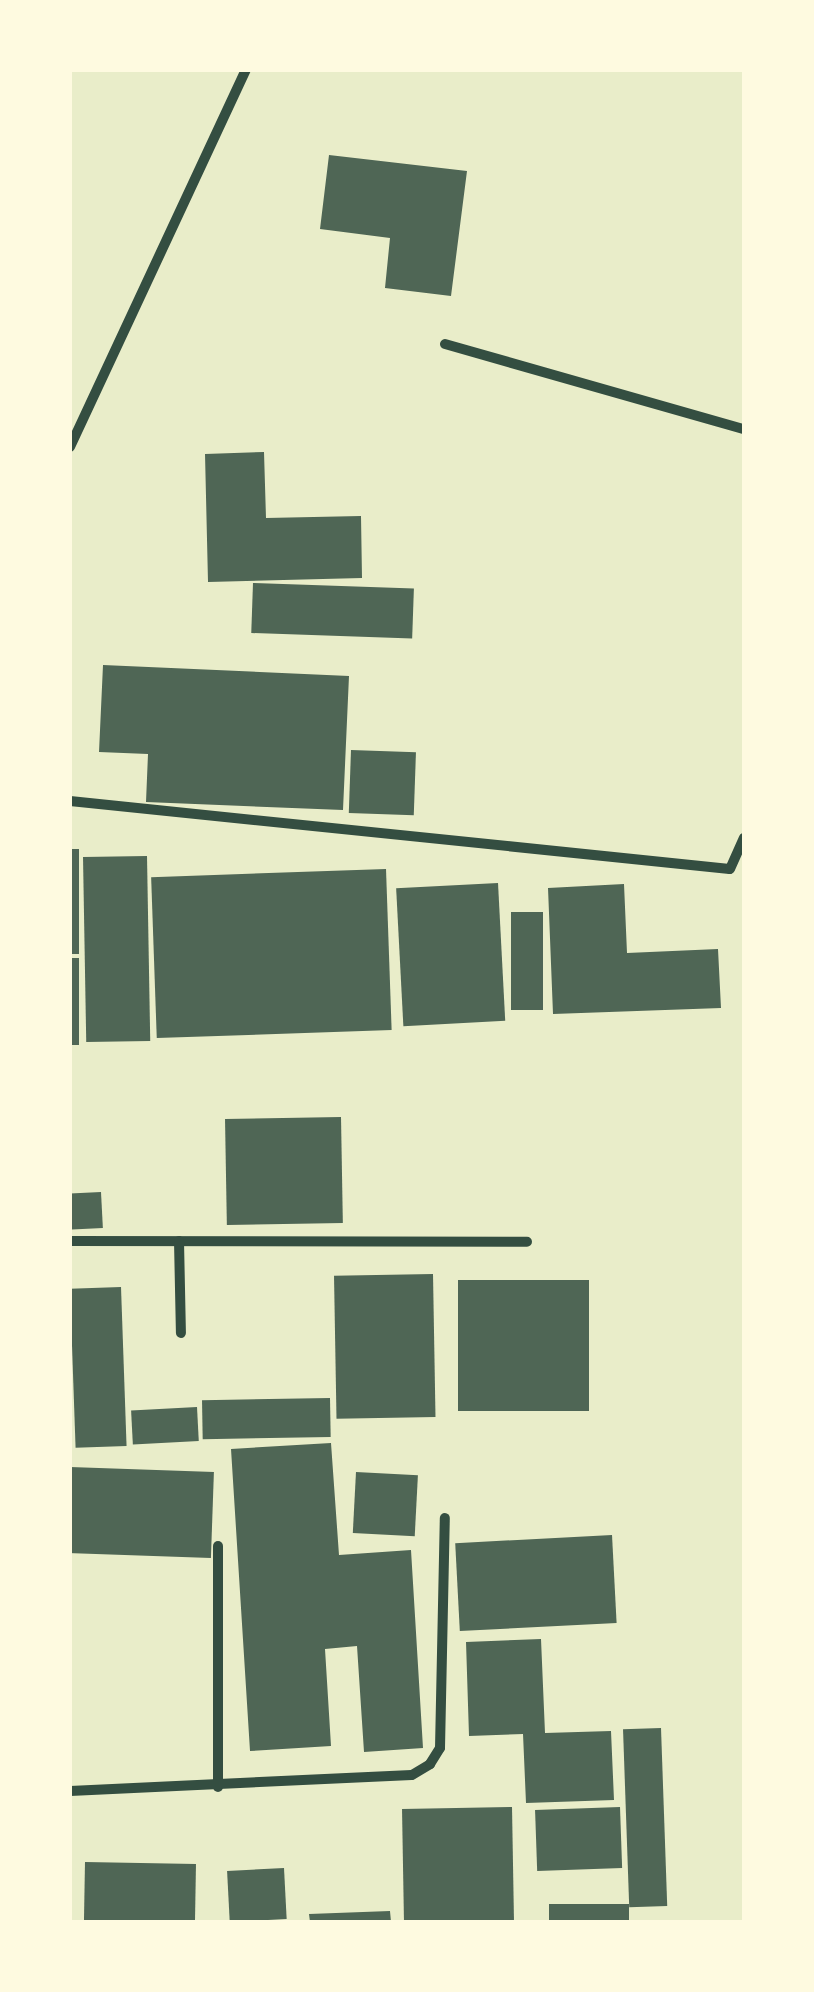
<!DOCTYPE html>
<style>
body{margin:0}
#map{position:relative;width:814px;height:1992px;overflow:hidden;background:#e9edc9;font-family:Barlow,sans-serif}
div>[style]{position:absolute}
[style*='--x']{left:calc(var(--x)*1px);top:calc(var(--y)*1px);width:calc(var(--w)*1px);rotate:calc(var(--a)*1deg)}
.building>*{inset:0;background:#4f6655;transform-origin:0 0}
.minor>*{height:10px;margin:-5px;padding:0 5px;transform-origin:5px;border-radius:5px;background:#344e41}
span{translate:-50% -50%;white-space:nowrap;text-align:center;line-height:1.15;-webkit-text-stroke:9px #fefae0;paint-order:stroke}
.frame{position:absolute;inset:0;border:72px solid #fefae0;pointer-events:none}
</style>
<div id="map">
<div class="building">
<i style="clip-path:polygon(329px 155px,467px 171px,451px 296px,385px 288px,390px 238px,320px 229px)"></i>
<i style="clip-path:polygon(264px 452px,266px 518px,361px 516px,362px 578px,208px 582px,205px 454px)"></i>
<i style="left:253px;top:583px;width:161px;height:50px;rotate:2deg"></i>
<i style="clip-path:polygon(103px 665px,349px 676px,343px 810px,146px 802px,148px 754px,99px 752px)"></i>
<i style="left:351px;top:750px;width:65px;height:63px;rotate:2deg"></i>
<i style="left:70px;top:849px;width:9px;height:105px"></i>
<i style="left:147px;top:856px;width:185px;height:64px;rotate:89deg"></i>
<i style="left:386px;top:869px;width:161px;height:235px;rotate:88deg"></i>
<i style="left:498px;top:883px;width:138px;height:102px;rotate:87deg"></i>
<i style="clip-path:polygon(624px 884px,627px 953px,718px 949px,721px 1008px,553px 1014px,548px 888px)"></i>
<i style="left:511px;top:912px;width:32px;height:98px"></i>
<i style="left:70px;top:958px;width:9px;height:87px"></i>
<i style="left:341px;top:1117px;width:106px;height:116px;rotate:89deg"></i>
<i style="left:101px;top:1192px;width:36px;height:31px;rotate:87deg"></i>
<i style="left:433px;top:1274px;width:143px;height:99px;rotate:89deg"></i>
<i style="left:458px;top:1280px;width:131px;height:131px"></i>
<i style="left:121px;top:1287px;width:159px;height:51px;rotate:88deg"></i>
<i style="left:330px;top:1398px;width:39px;height:128px;rotate:89deg"></i>
<i style="left:197px;top:1407px;width:34px;height:66px;rotate:87deg"></i>
<i style="clip-path:polygon(331px 1443px,339px 1555px,411px 1550px,423px 1748px,364px 1752px,357px 1646px,325px 1649px,331px 1746px,250px 1751px,231px 1449px)"></i>
<i style="left:70px;top:1467px;width:144px;height:86px;rotate:2deg"></i>
<i style="left:356px;top:1472px;width:62px;height:61px;rotate:3deg"></i>
<i style="left:612px;top:1535px;width:88px;height:157px;rotate:87deg"></i>
<i style="clip-path:polygon(541px 1639px,545px 1733px,611px 1731px,614px 1800px,526px 1803px,523px 1734px,469px 1736px,466px 1642px)"></i>
<i style="left:661px;top:1728px;width:178px;height:38px;rotate:88deg"></i>
<i style="left:512px;top:1807px;width:115px;height:110px;rotate:89deg"></i>
<i style="left:620px;top:1807px;width:61px;height:85px;rotate:88deg"></i>
<i style="left:85px;top:1862px;width:111px;height:60px;rotate:1deg"></i>
<i style="left:284px;top:1868px;width:51px;height:57px;rotate:87deg"></i>
<i style="left:629px;top:1904px;width:18px;height:80px;rotate:90deg"></i>
<i style="clip-path:polygon(390px 1911px,391px 1922px,310px 1922px,309px 1914px)"></i>
</div>
<div class="minor">
<i style="--x:445;--y:344;--w:311;--a:15.9"></i>
<i style="--x:70;--y:447;--w:416;--a:-65"></i>
<i style="--x:70;--y:801;--w:663;--a:5.88"></i>
<i style="--x:730;--y:869;--w:34;--a:-66"></i>
<i style="--x:70;--y:1241;--w:457;--a:0.1"></i>
<i style="--x:179;--y:1241;--w:92;--a:88.8"></i>
<i style="--x:218;--y:1546;--w:241;--a:90"></i>
<i style="--x:70;--y:1791;--w:342;--a:-2.7"></i>
<i style="--x:412;--y:1775;--w:21;--a:-31"></i>
<i style="--x:430;--y:1764;--w:19;--a:-58"></i>
<i style="--x:440;--y:1748;--w:230;--a:-88.8"></i>
</div>
<div class="frame"></div>
</div>
